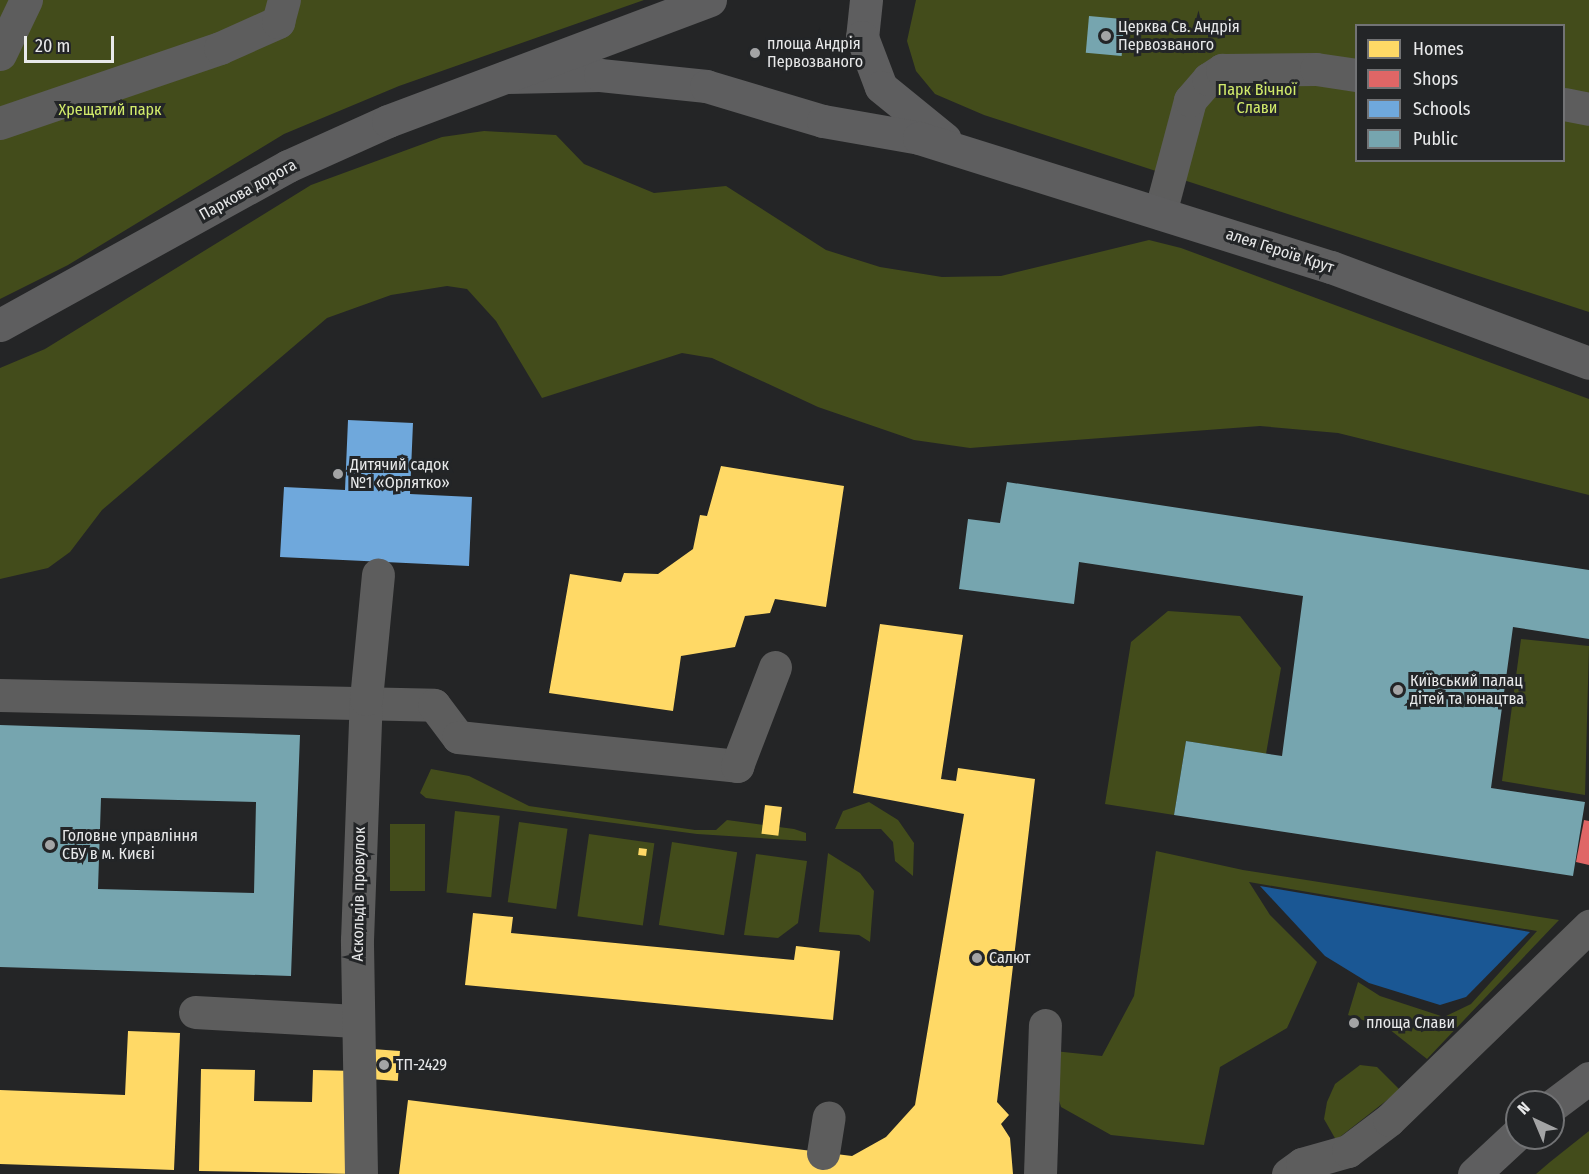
<!DOCTYPE html>
<meta charset="utf-8">
<style>
body{margin:0}
#map{position:relative;width:1589px;height:1174px;overflow:hidden;background:#242526;font-family:"Fira Sans Condensed",sans-serif}
div>[style]{position:absolute}
[style*='--x']{left:calc(var(--x)*1px);top:calc(var(--y)*1px);width:calc(var(--w)*1px);rotate:calc(var(--a)*1deg)}
.green>*{inset:0;background:#434c1b;transform-origin:0 0}
.water>*{inset:0;background:#1a5794}
.homes>*{inset:0;background:#ffd966;transform-origin:0 0}
.shops>*{inset:0;background:#e06666}
.schools>*{inset:0;background:#6fa8dc}
.public>*{inset:0;background:#76a5af;transform-origin:0 0}
.minor>*{height:33px;margin:-16.5px;padding:0 16.5px;transform-origin:16.5px;border-radius:16.5px;background:#5d5d5d}
.major>*{height:33px;margin:-16.5px;padding:0 16.5px;transform-origin:16.5px;border-radius:16.5px;background:#5e5e5f}
.dots>*{width:16px;height:16px;translate:-50% -50%;box-sizing:border-box;border:3px solid #232527;border-radius:50%}
span{translate:-50% -50%;white-space:nowrap;text-align:center;line-height:1.15;-webkit-text-stroke:6px #232527;paint-order:stroke}
.poi-label{font-size:16px;color:#e8e9ea}
.left{translate:0 -50%;text-align:left}
.park-label{font-size:16px;color:#d2eb6b}
.street-label{font-size:16px;color:#e8e9ea}
.legend{position:absolute;left:1355px;top:24px;width:210px;height:138px;box-sizing:border-box;background:#232527;border:2px solid #727375;margin:0;padding:8px 10px;list-style:none;font-size:18px;color:#e8e9ea}
.legend li{display:flex;align-items:center;gap:12px;height:30px}
.legend b{width:30px;border:2px solid #727375}
.north{position:absolute;left:1505px;top:1090px;width:60px;height:60px;box-sizing:border-box;background:#232527;border:2px solid #727375;border-radius:50%;rotate:316deg;font-size:16px;font-weight:700;line-height:24px;text-align:center;color:#e8e9ea}
.north::after{content:'';display:block;margin:auto;width:21px;height:27px;background:#a3a4a5;clip-path:polygon(50% 0,100% 100%,50% 72%,0 100%)}
.scale{position:absolute;left:24px;top:36px;width:90px;height:27px;box-sizing:border-box;border:3px solid #e8e9ea;border-top:0;padding-left:8px;font-size:18px;line-height:21px;white-space:nowrap;color:#e8e9ea;-webkit-text-stroke:4px #232527;paint-order:stroke}
</style>
<div id="map">
<div class="green">
<i style="clip-path:polygon(0 0,644px 0,399px 86px,284px 134px,68px 265px,0 299px)"></i>
<i style="clip-path:polygon(evenodd,916px 0,1589px 0,1589px 312px,984px 115px,935px 94px,916px 71px,907px 41px,916px 0,1356px 26px,1564px 26px,1564px 160px,1356px 160px,1356px 26px)"></i>
<i style="clip-path:polygon(484px 131px,556px 135px,584px 164px,654px 193px,726px 186px,826px 250px,880px 267px,942px 277px,1001px 276px,1149px 240px,1181px 248px,1589px 399px,1589px 495px,1338px 433px,1260px 426px,970px 448px,914px 440px,818px 407px,712px 358px,682px 353px,542px 398px,496px 321px,467px 289px,447px 286px,391px 295px,327px 318px,102px 510px,70px 552px,48px 568px,0 579px,0 368px,45px 349px,311px 185px,442px 137px)"></i>
<i style="clip-path:polygon(1168px 611px,1240px 616px,1281px 668px,1266px 754px,1186px 741px,1174px 815px,1105px 804px,1131px 642px)"></i>
<i style="clip-path:polygon(1521px 639px,1589px 646px,1585px 795px,1502px 781px)"></i>
<i style="clip-path:polygon(431px 769px,469px 776px,529px 806px,695px 830px,716px 830px,727px 820px,794px 829px,806px 833px,806px 841px,697px 834px,426px 798px,420px 793px)"></i>
<i style="clip-path:polygon(869px 802px,898px 820px,914px 843px,913px 876px,895px 861px,893px 842px,881px 829px,835px 829px,843px 811px)"></i>
<i style="left:455px;top:811px;width:45px;height:82px;rotate:6deg"></i>
<i style="left:519px;top:822px;width:49px;height:81px;rotate:8deg"></i>
<i style="left:390px;top:824px;width:35px;height:67px"></i>
<i style="left:589px;top:834px;width:66px;height:83px;rotate:8deg"></i>
<i style="left:672px;top:842px;width:66px;height:84px;rotate:9deg"></i>
<i style="clip-path:polygon(1156px 851px,1243px 870px,1559px 920px,1427px 1059px,1389px 1029px,1348px 1015px,1358px 982px,1380px 996px,1444px 1017px,1471px 1004px,1537px 931px,1249px 882px,1270px 915px,1317px 962px,1287px 1028px,1220px 1067px,1204px 1145px,1111px 1135px,1061px 1107px,1044px 1050px,1102px 1056px,1134px 996px)"></i>
<i style="clip-path:polygon(828px 853px,860px 873px,874px 891px,870px 942px,859px 935px,819px 932px)"></i>
<i style="clip-path:polygon(756px 854px,807px 861px,798px 923px,778px 938px,744px 935px)"></i>
<i style="clip-path:polygon(1360px 1065px,1377px 1067px,1400px 1090px,1336px 1140px,1324px 1119px,1327px 1102px,1335px 1084px)"></i>
<i style="clip-path:polygon(1589px 1131px,1589px 1174px,1536px 1174px,1550px 1162px)"></i>
</div>
<div class="water">
<i style="clip-path:polygon(1260px 886px,1530px 932px,1466px 997px,1440px 1005px,1369px 983px,1325px 956px)"></i>
</div>
<div class="homes">
<i style="clip-path:polygon(721px 466px,844px 486px,826px 607px,775px 599px,770px 613px,745px 616px,735px 647px,681px 656px,673px 711px,549px 693px,570px 574px,621px 582px,624px 573px,658px 574px,693px 549px,700px 515px,707px 516px)"></i>
<i style="clip-path:polygon(880px 624px,963px 635px,941px 779px,956px 781px,958px 768px,1035px 779px,997px 1102px,1009px 1115px,1001px 1124px,1010px 1138px,1013px 1174px,399px 1174px,408px 1100px,852px 1156px,886px 1137px,915px 1105px,964px 814px,853px 793px)"></i>
<i style="left:765px;top:805px;width:17px;height:29px;rotate:7deg"></i>
<i style="left:639px;top:848px;width:8px;height:7px;rotate:7deg"></i>
<i style="clip-path:polygon(473px 913px,513px 917px,511px 933px,794px 960px,796px 946px,840px 951px,833px 1020px,465px 985px)"></i>
<i style="clip-path:polygon(128px 1031px,180px 1033px,174px 1170px,0 1164px,0 1090px,125px 1095px)"></i>
<i style="left:372px;top:1049px;width:28px;height:30px;rotate:4deg"></i>
<i style="clip-path:polygon(201px 1069px,255px 1070px,254px 1101px,312px 1102px,313px 1070px,356px 1071px,354px 1174px,199px 1171px)"></i>
</div>
<div class="shops">
<i style="clip-path:polygon(1584px 820px,1589px 821px,1589px 865px,1576px 862px)"></i>
</div>
<div class="schools">
<i style="clip-path:polygon(348px 420px,413px 423px,410px 494px,472px 497px,469px 566px,280px 557px,284px 487px,345px 490px)"></i>
</div>
<div class="public">
<i style="left:1089px;top:16px;width:36px;height:37px;rotate:5deg"></i>
<i style="clip-path:polygon(1007px 482px,1589px 570px,1589px 639px,1513px 627px,1491px 788px,1585px 802px,1573px 876px,1174px 815px,1186px 741px,1282px 756px,1303px 596px,1079px 562px,1074px 604px,959px 589px,968px 519px,1000px 523px)"></i>
<i style="clip-path:polygon(evenodd,0 725px,300px 735px,291px 976px,0 967px,0 725px,101px 798px,256px 802px,254px 893px,98px 889px,101px 798px)"></i>
</div>
<div class="minor">
<i style="--x:0;--y:54;--w:60;--a:-64.3"></i>
<i style="--x:1564;--y:104;--w:25;--a:11"></i>
<i style="--x:0;--y:123;--w:232;--a:-18.8"></i>
<i style="--x:220;--y:48;--w:64;--a:-24.1"></i>
<i style="--x:278;--y:22;--w:23;--a:-75"></i>
<i style="--x:1160;--y:213;--w:117;--a:-75.1"></i>
<i style="--x:1190;--y:100;--w:28;--a:-49"></i>
<i style="--x:1208;--y:79;--w:17;--a:-33"></i>
<i style="--x:1222;--y:70;--w:94;--a:-0.6"></i>
<i style="--x:1316;--y:69;--w:40;--a:8.5"></i>
<i style="--x:0;--y:695;--w:434;--a:1.3"></i>
<i style="--x:434;--y:705;--w:40;--a:53"></i>
<i style="--x:458;--y:737;--w:281;--a:5.9"></i>
<i style="--x:737;--y:766;--w:106;--a:-69"></i>
<i style="--x:195;--y:1012;--w:161;--a:3.2"></i>
<i style="--x:823;--y:1153;--w:36;--a:-81"></i>
<i style="--x:361;--y:1174;--w:234;--a:-91"></i>
<i style="--x:357;--y:940;--w:241;--a:-87.9"></i>
<i style="--x:366;--y:699;--w:125;--a:-84.5"></i>
<i style="--x:1040;--y:1174;--w:149;--a:-88.1"></i>
<i style="--x:1288;--y:1174;--w:17;--a:-36"></i>
<i style="--x:1302;--y:1164;--w:48;--a:-15.8"></i>
<i style="--x:1348;--y:1151;--w:51;--a:-37.1"></i>
<i style="--x:1389;--y:1120;--w:279;--a:-44.1"></i>
</div>
<div class="major">
<i style="--x:866;--y:0;--w:37;--a:96"></i>
<i style="--x:862;--y:37;--w:53;--a:69.2"></i>
<i style="--x:881;--y:87;--w:82;--a:39.1"></i>
<i style="--x:506;--y:77;--w:94;--a:-1.2"></i>
<i style="--x:600;--y:75;--w:107;--a:5.9"></i>
<i style="--x:706;--y:86;--w:122;--a:16.7"></i>
<i style="--x:823;--y:121;--w:97;--a:10"></i>
<i style="--x:919;--y:138;--w:432;--a:17.4"></i>
<i style="--x:1331;--y:267;--w:275;--a:20.4"></i>
<i style="--x:0;--y:325;--w:329;--a:-28.9"></i>
<i style="--x:288;--y:166;--w:110;--a:-24.2"></i>
<i style="--x:388;--y:121;--w:344;--a:-20.6"></i>
<i style="--x:1553;--y:1105;--w:45;--a:-36.9"></i>
<i style="--x:1474;--y:1174;--w:59;--a:-42.9"></i>
</div>
<div class="dots">
<i style="left:1106px;top:36px;background:#a3a4a5"></i>
<i style="left:755px;top:53px;background:#a3a4a5"></i>
<i style="left:338px;top:474px;background:#a3a4a5"></i>
<i style="left:1398px;top:690px;background:#a3a4a5"></i>
<i style="left:50px;top:845px;background:#a3a4a5"></i>
<i style="left:977px;top:958px;background:#a3a4a5"></i>
<i style="left:1354px;top:1023px;background:#a3a4a5"></i>
<i style="left:384px;top:1065px;background:#a3a4a5"></i>
</div>
<div class="poi-label">
<span class="left" style="left:1118px;top:36px">Церква Св. Андрія<br>Первозваного</span>
<span class="left" style="left:767px;top:53px">площа Андрія<br>Первозваного</span>
<span class="left" style="left:350px;top:474px">Дитячий садок<br>№1 «Орлятко»</span>
<span class="left" style="left:1410px;top:690px">Київський палац<br>дітей та юнацтва</span>
<span class="left" style="left:62px;top:845px">Головне управління<br>СБУ в м. Києві</span>
<span class="left" style="left:989px;top:958px">Салют</span>
<span class="left" style="left:1366px;top:1023px">площа Слави</span>
<span class="left" style="left:396px;top:1065px">ТП-2429</span>
</div>
<div class="park-label">
<span style="left:1257px;top:99px">Парк Вічної<br>Слави</span>
<span style="left:110px;top:110px">Хрещатий парк</span>
</div>
<div class="street-label">
<span style="left:248px;top:190px;rotate:-29deg">Паркова дорога</span>
<span style="left:1280px;top:251px;rotate:18deg">алея Героїв Крут</span>
<span style="left:359px;top:894px;rotate:-89deg">Аскольдів провулок</span>
</div>
<ul class="legend">
<li><b style="height:16px;background:#ffd966"></b>Homes</li>
<li><b style="height:16px;background:#e06666"></b>Shops</li>
<li><b style="height:16px;background:#6fa8dc"></b>Schools</li>
<li><b style="height:16px;background:#76a5af"></b>Public</li>
</ul>
<div class="north">N</div>
<div class="scale">20 m</div>
</div>
